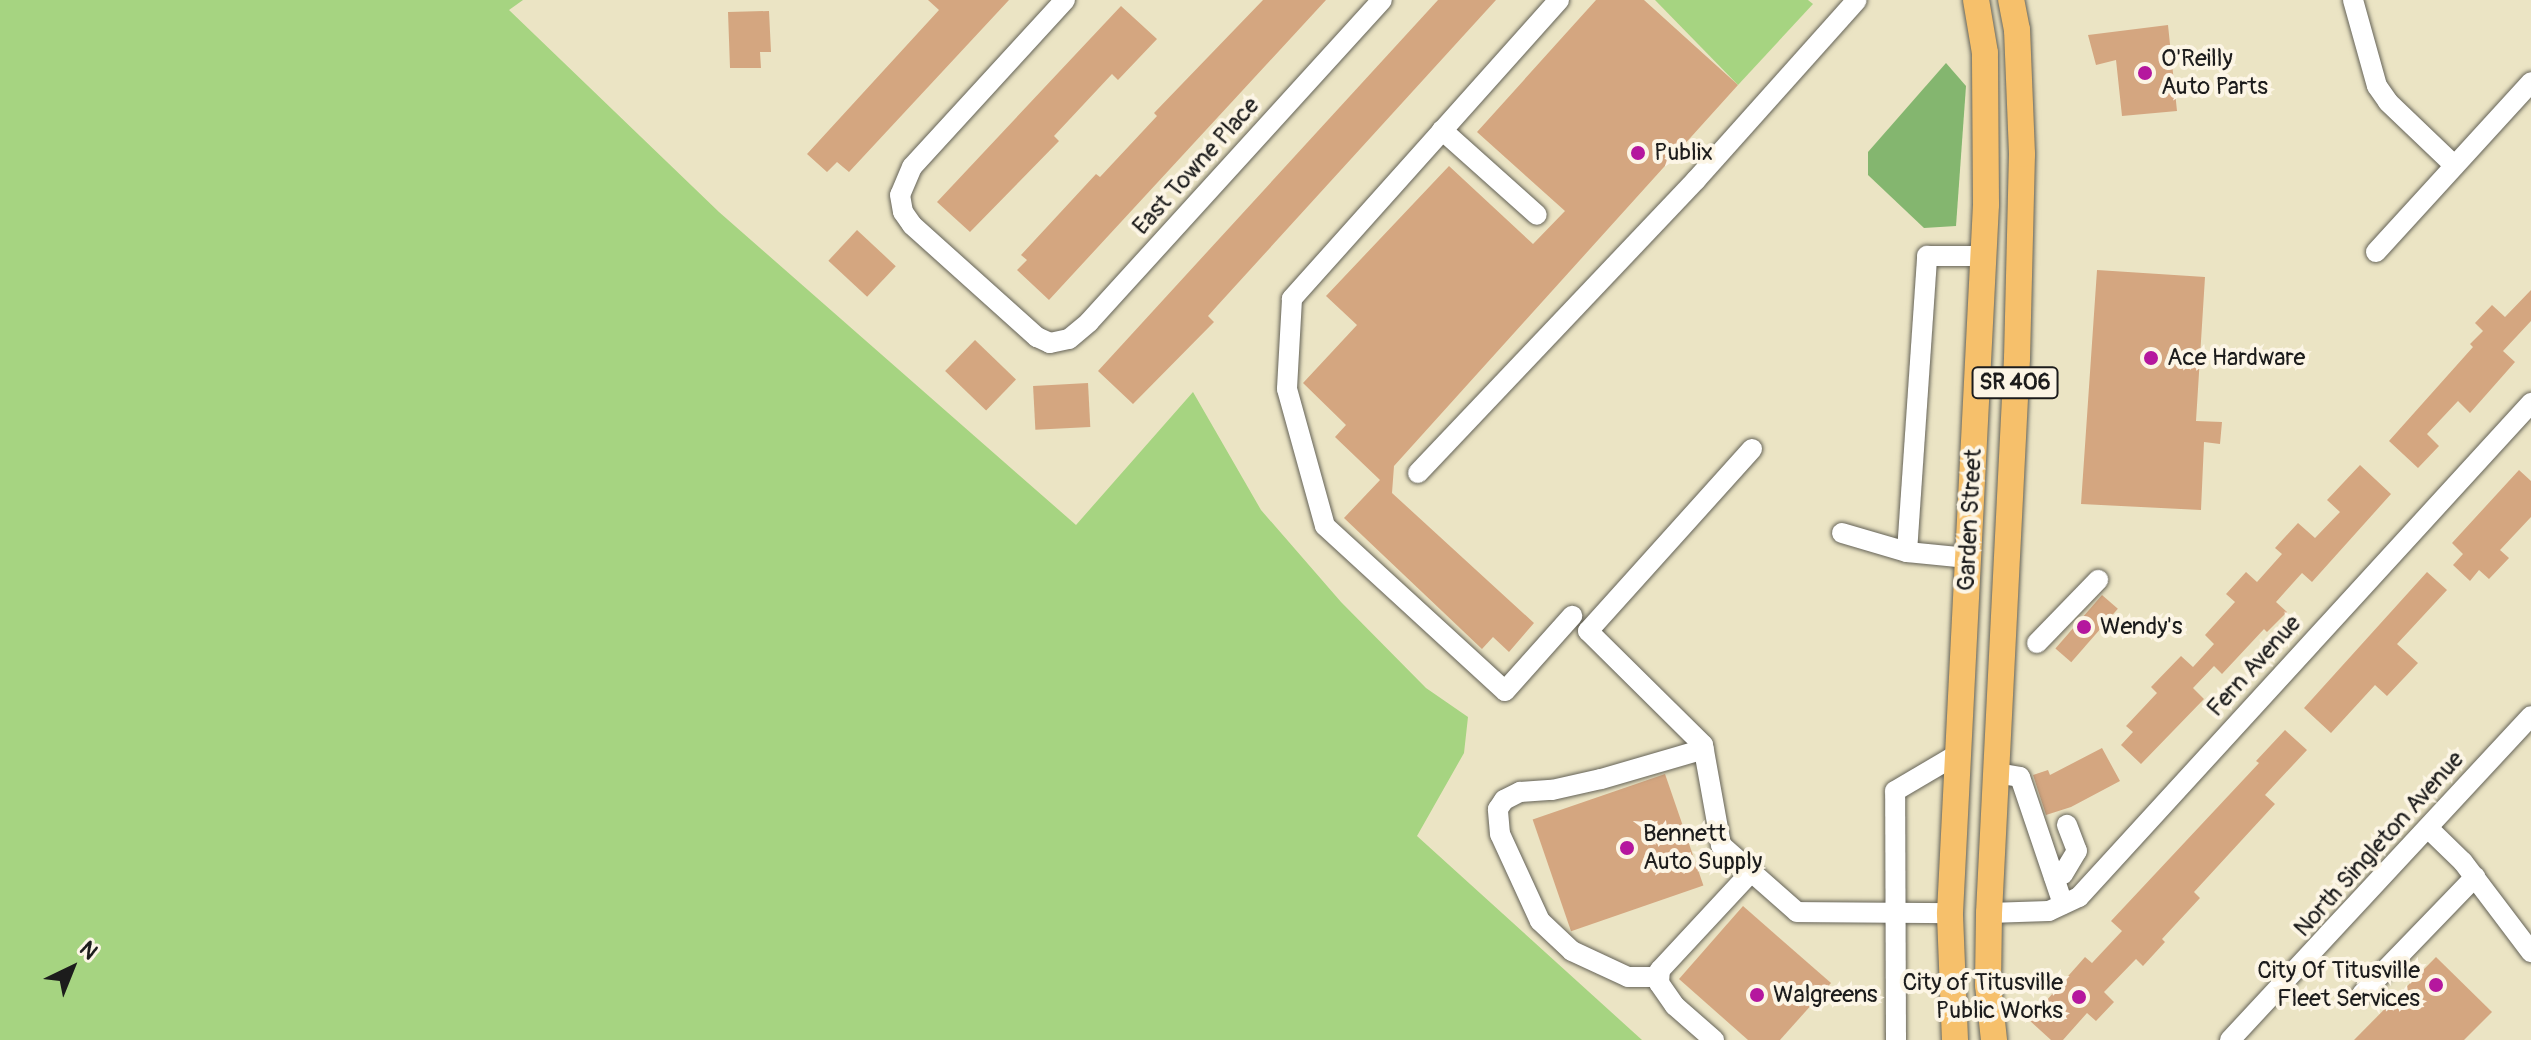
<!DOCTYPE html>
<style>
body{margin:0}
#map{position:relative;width:2531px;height:1040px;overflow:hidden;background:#ebe4c4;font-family:Pangolin,sans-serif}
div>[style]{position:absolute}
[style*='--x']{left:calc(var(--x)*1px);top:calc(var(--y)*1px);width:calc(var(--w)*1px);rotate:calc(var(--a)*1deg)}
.green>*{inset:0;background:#a6d481}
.forest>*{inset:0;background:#84b66f}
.building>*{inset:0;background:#d4a680;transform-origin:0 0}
.roads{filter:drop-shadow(0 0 2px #646257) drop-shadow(0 0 2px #646257)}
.minor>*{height:20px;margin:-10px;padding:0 10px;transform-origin:10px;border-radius:10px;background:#fff}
.major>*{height:26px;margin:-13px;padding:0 13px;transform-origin:13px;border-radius:13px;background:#f6c06b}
.dots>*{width:22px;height:22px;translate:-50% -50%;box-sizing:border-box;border:4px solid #fcf5e5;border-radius:50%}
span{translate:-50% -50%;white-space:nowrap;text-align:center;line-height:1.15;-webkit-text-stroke:8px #fcf5e5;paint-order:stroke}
.shield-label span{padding:2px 6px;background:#fcf5e5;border:2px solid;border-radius:6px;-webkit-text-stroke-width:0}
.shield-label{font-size:22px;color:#1c1c1c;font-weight:700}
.poi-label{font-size:24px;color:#1c1c1c}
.left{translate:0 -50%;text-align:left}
.right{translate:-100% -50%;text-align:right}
.street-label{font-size:24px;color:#1c1c1c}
.north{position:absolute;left:32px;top:928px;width:80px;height:80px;-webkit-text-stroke:6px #fcf5e5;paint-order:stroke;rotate:43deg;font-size:22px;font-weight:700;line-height:32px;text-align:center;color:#1c1c1c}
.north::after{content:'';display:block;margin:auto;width:28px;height:36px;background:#1c1c1c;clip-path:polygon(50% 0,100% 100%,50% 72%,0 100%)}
</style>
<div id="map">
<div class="green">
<i style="clip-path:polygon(0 0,523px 0,509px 10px,719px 212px,1076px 525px,1193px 392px,1261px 510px,1341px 602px,1426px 688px,1468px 717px,1464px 753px,1417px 836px,1642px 1040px,0 1040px)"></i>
<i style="clip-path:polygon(1655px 0,1808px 0,1813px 4px,1738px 85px)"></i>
</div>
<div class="forest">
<i style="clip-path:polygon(1946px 63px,1966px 86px,1956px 226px,1924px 228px,1868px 175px,1868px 152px)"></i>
</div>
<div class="building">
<i style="clip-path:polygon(928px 0,1009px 0,849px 172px,837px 162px,827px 172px,807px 154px,939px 10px)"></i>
<i style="clip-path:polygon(1263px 0,1326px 0,1049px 300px,1017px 270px,1027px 260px,1021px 255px,1096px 174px,1100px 177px,1157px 116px,1154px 113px)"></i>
<i style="clip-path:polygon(1438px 0,1496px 0,1217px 306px,1208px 316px,1214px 322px,1133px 404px,1098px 371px)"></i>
<i style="clip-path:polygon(1596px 0,1644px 0,1738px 85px,1394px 466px,1392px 493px,1534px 623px,1509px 652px,1493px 637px,1482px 649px,1344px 518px,1380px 480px,1335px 437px,1346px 425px,1303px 383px,1357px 325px,1326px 296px,1449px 166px,1533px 244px,1565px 211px,1477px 132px)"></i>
<i style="clip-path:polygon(1121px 6px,1157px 39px,1118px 80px,1112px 74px,1054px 136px,1059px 141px,970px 232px,937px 202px)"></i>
<i style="clip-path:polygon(769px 11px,771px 52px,760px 52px,761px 68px,730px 68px,728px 12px)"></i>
<i style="clip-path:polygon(2168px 25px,2177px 111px,2122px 116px,2116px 60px,2096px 65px,2088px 35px)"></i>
<i style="left:857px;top:230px;width:53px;height:42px;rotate:43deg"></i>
<i style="clip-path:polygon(2097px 270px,2205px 277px,2196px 421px,2222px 422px,2220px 444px,2204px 442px,2201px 510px,2081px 504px)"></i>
<i style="clip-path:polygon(2531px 290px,2531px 321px,2503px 351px,2515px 362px,2470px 413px,2458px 401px,2427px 434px,2439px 446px,2418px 468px,2389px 441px,2473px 347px,2470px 344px,2483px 331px,2475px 323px,2492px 305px,2505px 317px)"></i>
<i style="left:975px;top:340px;width:57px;height:43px;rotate:44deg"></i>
<i style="left:1088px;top:383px;width:44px;height:55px;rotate:87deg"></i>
<i style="clip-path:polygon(2360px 465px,2391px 494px,2312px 582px,2302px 573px,2276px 602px,2287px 612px,2267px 632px,2264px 629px,2222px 674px,2214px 666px,2193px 688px,2204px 699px,2141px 764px,2121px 745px,2133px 732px,2126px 726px,2157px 693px,2151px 687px,2181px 656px,2193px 667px,2214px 644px,2205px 635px,2235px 602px,2226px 594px,2246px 572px,2257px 582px,2282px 554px,2275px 548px,2298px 523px,2315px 538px,2340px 512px,2327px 500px)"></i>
<i style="clip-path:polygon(2519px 470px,2531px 481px,2531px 517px,2500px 550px,2509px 558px,2489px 579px,2479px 570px,2470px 581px,2453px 565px,2463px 554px,2452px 543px)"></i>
<i style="clip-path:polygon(2427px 572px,2447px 590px,2397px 644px,2418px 663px,2387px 696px,2375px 685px,2331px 733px,2304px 708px)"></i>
<i style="left:2102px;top:595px;width:21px;height:71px;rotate:41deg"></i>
<i style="clip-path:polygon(2285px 730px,2307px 750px,2265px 795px,2275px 804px,2194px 892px,2200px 898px,2162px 939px,2165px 942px,2143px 966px,2136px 959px,2104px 992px,2114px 1002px,2096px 1021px,2087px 1013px,2063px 1040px,2051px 1040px,2029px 1020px,2085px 957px,2092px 963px,2122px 931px,2111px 921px,2259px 763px,2256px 761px)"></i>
<i style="clip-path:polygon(2102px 748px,2120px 781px,2071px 807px,2046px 815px,2033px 775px,2048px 770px,2050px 775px)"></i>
<i style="left:1665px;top:774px;width:118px;height:140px;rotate:71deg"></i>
<i style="clip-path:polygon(1743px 906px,1831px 983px,1780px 1040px,1748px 1040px,1679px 979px)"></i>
<i style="clip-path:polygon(2436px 957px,2492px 1012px,2464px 1040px,2354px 1040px)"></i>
</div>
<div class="roads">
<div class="minor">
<i style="--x:1065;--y:0;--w:226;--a:132.5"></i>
<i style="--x:912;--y:167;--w:30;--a:113"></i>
<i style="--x:900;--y:195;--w:17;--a:80"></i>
<i style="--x:903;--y:212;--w:16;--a:55"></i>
<i style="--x:912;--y:225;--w:168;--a:41.9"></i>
<i style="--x:1037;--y:337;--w:14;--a:25"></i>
<i style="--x:1050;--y:343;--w:19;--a:-12"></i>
<i style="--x:1069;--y:339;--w:26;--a:-40"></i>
<i style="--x:1089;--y:322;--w:435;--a:-47.7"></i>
<i style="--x:1559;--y:0;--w:401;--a:131.8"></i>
<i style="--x:1292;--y:299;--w:90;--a:93.2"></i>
<i style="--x:1287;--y:389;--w:142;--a:74.5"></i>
<i style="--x:1325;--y:526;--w:244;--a:42.5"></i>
<i style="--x:1505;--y:691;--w:101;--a:-48.2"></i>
<i style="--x:2353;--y:0;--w:89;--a:74.4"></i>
<i style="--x:2377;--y:86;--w:19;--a:55"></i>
<i style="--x:2388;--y:102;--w:91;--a:43.7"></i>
<i style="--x:1442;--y:130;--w:127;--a:41.8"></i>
<i style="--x:2376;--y:252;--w:230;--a:-47.6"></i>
<i style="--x:1752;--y:449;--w:245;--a:132"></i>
<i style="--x:1588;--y:631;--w:162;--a:44.7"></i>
<i style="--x:1703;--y:745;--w:102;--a:79.8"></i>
<i style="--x:1721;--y:845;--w:101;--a:41.4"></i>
<i style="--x:1797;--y:912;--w:153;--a:0.4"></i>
<i style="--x:1418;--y:473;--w:404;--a:-46.5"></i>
<i style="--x:1696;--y:180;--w:241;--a:-48.2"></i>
<i style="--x:1842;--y:533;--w:68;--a:16.3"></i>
<i style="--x:1907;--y:552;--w:61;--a:5.6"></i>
<i style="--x:1907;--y:552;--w:297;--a:-86.1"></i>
<i style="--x:1927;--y:256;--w:57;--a:0"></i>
<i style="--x:2037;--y:643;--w:88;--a:-45.9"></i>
<i style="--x:1996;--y:773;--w:24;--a:9"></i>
<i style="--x:2020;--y:777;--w:134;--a:71.3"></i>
<i style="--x:2428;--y:828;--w:49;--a:44.2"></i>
<i style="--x:2463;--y:862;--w:113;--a:52.9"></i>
<i style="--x:2054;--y:877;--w:9;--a:-18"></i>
<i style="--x:2063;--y:874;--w:27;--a:-59"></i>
<i style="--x:2077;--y:851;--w:28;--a:-111"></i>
<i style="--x:1989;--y:913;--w:60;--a:-1.9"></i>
<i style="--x:2049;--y:911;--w:33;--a:-25"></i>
<i style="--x:2079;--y:897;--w:670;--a:-47.54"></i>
<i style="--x:1659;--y:977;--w:31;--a:180"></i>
<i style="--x:1628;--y:977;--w:62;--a:-155.1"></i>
<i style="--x:1572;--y:951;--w:44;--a:-136.8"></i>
<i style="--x:1540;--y:921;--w:96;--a:-114.7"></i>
<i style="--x:1500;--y:834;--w:25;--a:-95"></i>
<i style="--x:1498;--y:809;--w:11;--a:-56"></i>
<i style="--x:1504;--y:800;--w:18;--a:-27"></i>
<i style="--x:1520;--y:792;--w:32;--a:-4"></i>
<i style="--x:1552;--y:790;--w:50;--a:-12.7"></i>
<i style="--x:1601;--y:779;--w:107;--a:-16.2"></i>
<i style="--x:2362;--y:994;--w:163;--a:-46"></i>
<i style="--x:1714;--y:1040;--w:52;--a:-138.9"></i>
<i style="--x:1675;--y:1006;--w:28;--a:-125"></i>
<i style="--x:1659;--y:983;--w:13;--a:-86"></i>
<i style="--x:1660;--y:970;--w:135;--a:-47.1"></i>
<i style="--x:1896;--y:1040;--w:249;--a:-90.2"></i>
<i style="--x:1895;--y:791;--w:73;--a:-30.4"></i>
<i style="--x:2230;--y:1040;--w:442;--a:-47.1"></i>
</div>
<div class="major">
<i style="--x:1955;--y:1040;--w:127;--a:-92.3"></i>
<i style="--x:1950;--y:913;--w:710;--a:-87.09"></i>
<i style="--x:1986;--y:204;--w:151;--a:-90.4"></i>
<i style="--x:1985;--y:53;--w:54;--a:-99.6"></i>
<i style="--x:1994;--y:1040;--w:55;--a:-96.2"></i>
<i style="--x:1988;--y:985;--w:72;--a:-89.2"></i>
<i style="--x:1989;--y:913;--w:556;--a:-87.11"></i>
<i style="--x:2017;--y:358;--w:204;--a:-88.6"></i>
<i style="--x:2022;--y:154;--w:124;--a:-92.3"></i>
<i style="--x:2017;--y:30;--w:31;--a:-101"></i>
</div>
</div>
<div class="dots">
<i style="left:2145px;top:73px;background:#b5179e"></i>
<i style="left:1638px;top:153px;background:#b5179e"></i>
<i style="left:2151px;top:358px;background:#b5179e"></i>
<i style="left:2084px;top:627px;background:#b5179e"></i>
<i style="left:1627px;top:848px;background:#b5179e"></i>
<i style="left:2436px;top:985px;background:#b5179e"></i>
<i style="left:1757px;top:995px;background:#b5179e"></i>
<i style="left:2079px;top:997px;background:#b5179e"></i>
</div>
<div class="shield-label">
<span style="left:2015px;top:383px">SR 406</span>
</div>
<div class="poi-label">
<span class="left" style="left:2161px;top:73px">O'Reilly<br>Auto Parts</span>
<span class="left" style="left:1654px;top:153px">Publix</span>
<span class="left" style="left:2167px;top:358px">Ace Hardware</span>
<span class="left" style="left:2100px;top:627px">Wendy's</span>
<span class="left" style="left:1643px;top:848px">Bennett<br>Auto Supply</span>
<span class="right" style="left:2420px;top:985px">City Of Titusville<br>Fleet Services</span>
<span class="right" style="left:2063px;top:997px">City of Titusville<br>Public Works</span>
<span class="left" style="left:1773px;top:995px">Walgreens</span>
</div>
<div class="street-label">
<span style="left:1196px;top:166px;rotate:-48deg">East Towne Place</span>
<span style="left:1970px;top:520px;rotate:-87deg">Garden Street</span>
<span style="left:2254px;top:666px;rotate:-48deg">Fern Avenue</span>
<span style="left:2379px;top:844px;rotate:-48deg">North Singleton Avenue</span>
</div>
<div class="north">N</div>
</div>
